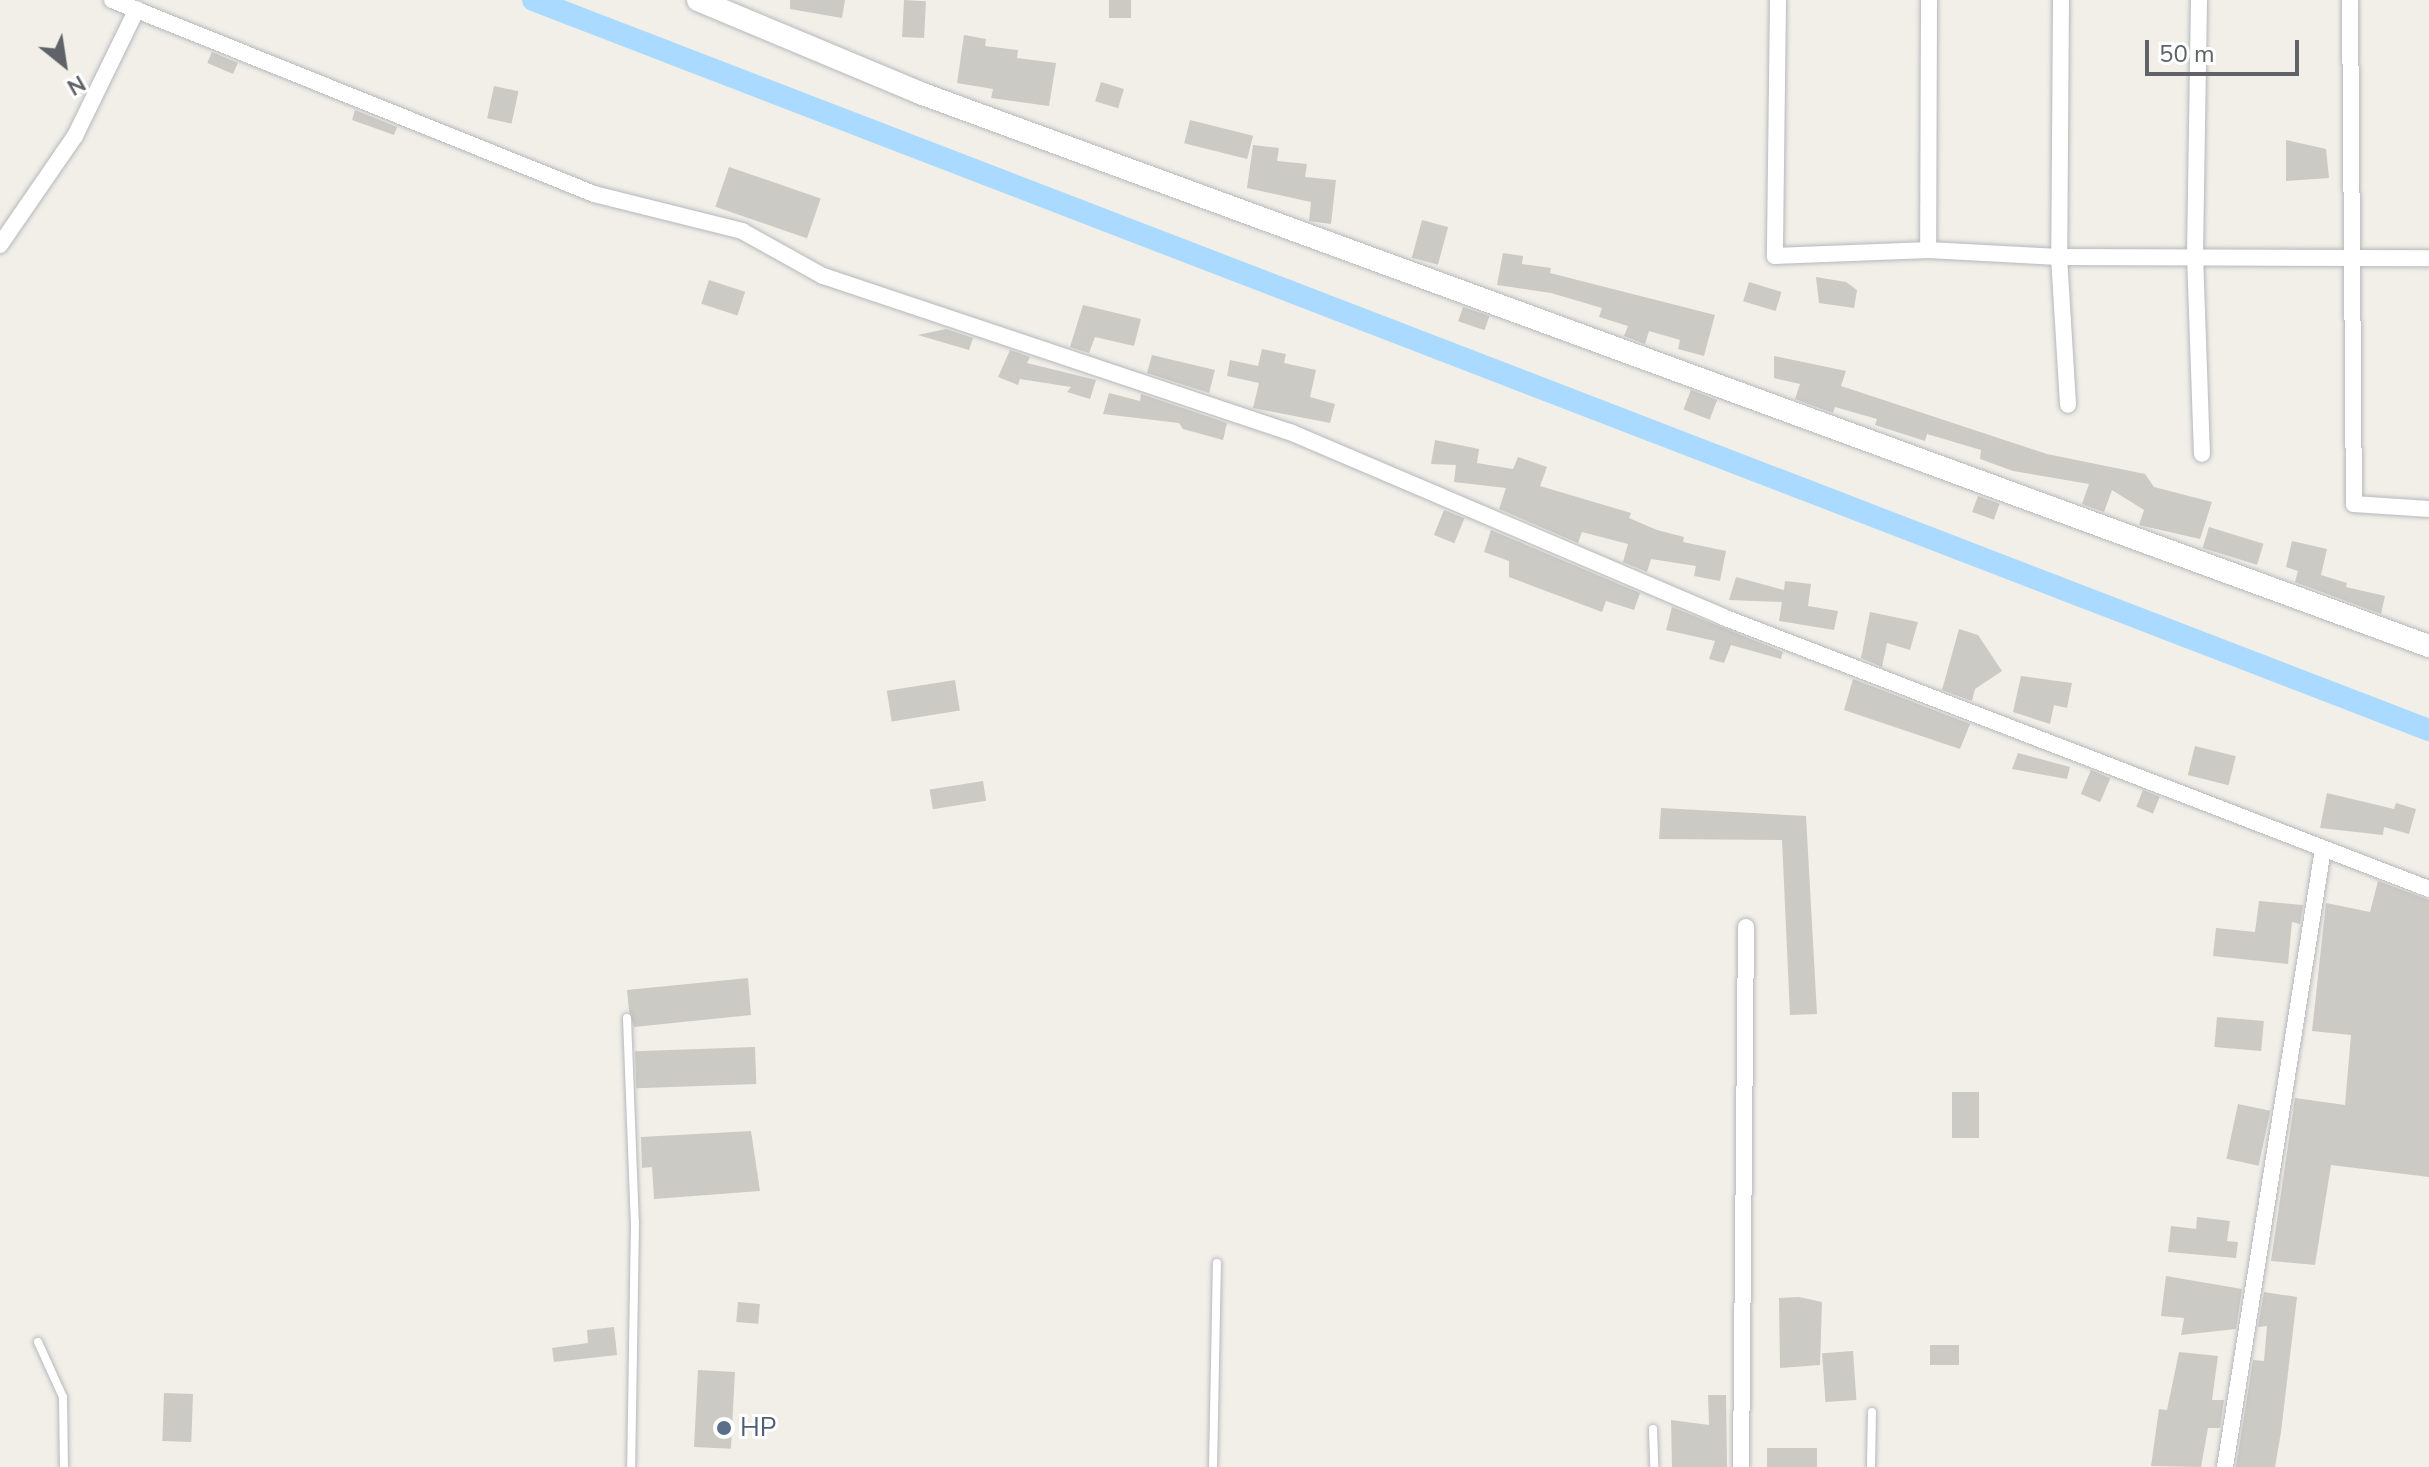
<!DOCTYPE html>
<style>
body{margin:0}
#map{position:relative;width:2429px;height:1467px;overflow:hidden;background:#f1efe8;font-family:"Nunito Sans",sans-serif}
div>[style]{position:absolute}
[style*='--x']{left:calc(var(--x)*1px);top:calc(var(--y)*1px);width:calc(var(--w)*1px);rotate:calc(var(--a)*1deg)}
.canal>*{height:22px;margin:-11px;padding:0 11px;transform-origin:11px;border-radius:11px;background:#aadaff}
.building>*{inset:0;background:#cccac5;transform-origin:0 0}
.roads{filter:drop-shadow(0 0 2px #b5b8bc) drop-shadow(0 0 2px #b5b8bc)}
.lane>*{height:8px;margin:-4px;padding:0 4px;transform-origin:4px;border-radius:4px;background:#fff}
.street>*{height:16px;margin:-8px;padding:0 8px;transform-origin:8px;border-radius:8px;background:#fff}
.secondary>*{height:22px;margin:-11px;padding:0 11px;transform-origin:11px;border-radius:11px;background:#fff}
.dots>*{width:22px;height:22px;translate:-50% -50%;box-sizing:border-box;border:4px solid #fff;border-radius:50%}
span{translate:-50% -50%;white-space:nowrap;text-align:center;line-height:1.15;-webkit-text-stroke:6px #fff;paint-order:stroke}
.service-label{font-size:26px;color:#4e5e75}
.left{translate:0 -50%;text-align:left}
.north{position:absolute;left:24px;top:24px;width:80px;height:80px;-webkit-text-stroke:6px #fff;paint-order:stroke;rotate:150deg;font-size:22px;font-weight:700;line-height:32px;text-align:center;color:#5f6368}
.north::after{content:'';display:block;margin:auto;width:28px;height:36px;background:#5f6368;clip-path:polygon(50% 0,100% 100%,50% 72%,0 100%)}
.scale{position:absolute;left:2145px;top:40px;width:154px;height:36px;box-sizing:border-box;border:4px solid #5f6368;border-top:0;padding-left:10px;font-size:24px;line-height:28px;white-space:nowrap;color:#5f6368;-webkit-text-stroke:6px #fff;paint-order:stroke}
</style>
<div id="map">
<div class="canal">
<i style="--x:533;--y:0;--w:2032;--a:21.06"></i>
</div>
<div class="building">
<i style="clip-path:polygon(790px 0,845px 0,842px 18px,790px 9px)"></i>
<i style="left:904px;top:0;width:22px;height:37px;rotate:3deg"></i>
<i style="left:1109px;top:0;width:22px;height:18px"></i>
<i style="clip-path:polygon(964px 35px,986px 39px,985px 46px,1018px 50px,1017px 58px,1056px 63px,1049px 106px,991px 98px,993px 89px,957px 83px)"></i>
<i style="left:212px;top:52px;width:28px;height:12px;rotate:23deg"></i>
<i style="left:1101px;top:82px;width:24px;height:20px;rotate:17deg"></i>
<i style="left:494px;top:86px;width:25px;height:33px;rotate:12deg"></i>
<i style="clip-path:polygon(355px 110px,397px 127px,394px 135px,352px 120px)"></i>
<i style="left:1190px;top:120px;width:65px;height:24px;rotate:14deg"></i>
<i style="clip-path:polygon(2286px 140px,2326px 149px,2329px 178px,2286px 181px)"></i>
<i style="clip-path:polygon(1253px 145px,1279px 148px,1277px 161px,1307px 164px,1305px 177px,1336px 180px,1331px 224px,1309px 221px,1311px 202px,1247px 188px)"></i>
<i style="left:729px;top:167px;width:97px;height:42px;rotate:19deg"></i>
<i style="left:1422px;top:220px;width:27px;height:39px;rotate:15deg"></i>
<i style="clip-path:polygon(1503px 253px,1523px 256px,1522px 264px,1551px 268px,1550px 273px,1715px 315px,1704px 356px,1678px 349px,1680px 340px,1649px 331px,1645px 344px,1624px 336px,1628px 326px,1599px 317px,1602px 308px,1551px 293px,1497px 285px)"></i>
<i style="clip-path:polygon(1816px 277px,1846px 282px,1857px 290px,1854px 308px,1819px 303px)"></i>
<i style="left:709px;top:280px;width:38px;height:25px;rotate:18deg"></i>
<i style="left:1749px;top:282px;width:34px;height:20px;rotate:17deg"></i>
<i style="clip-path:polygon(1083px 305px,1141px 319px,1134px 346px,1095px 337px,1089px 353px,1070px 347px)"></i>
<i style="left:1463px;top:307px;width:28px;height:15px;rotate:19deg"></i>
<i style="clip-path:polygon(946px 329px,973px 338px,969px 350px,918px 335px)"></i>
<i style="clip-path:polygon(1262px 349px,1286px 354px,1284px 363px,1316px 370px,1310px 397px,1335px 404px,1330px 423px,1253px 408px,1259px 383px,1227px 376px,1230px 360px,1258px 366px)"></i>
<i style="clip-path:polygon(1010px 350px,1030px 357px,1027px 363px,1096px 380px,1090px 399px,1067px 392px,1071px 387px,1020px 379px,1018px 385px,998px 377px)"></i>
<i style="clip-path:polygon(1152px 355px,1215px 370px,1209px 393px,1147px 373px)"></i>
<i style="clip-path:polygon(1774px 356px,1846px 371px,1841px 386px,2047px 454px,2145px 474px,2154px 487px,2212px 502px,2200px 539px,2139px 525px,2144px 510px,2112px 490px,2104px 512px,2082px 504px,2089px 484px,2013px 471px,1980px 459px,1981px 450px,1927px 434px,1925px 441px,1875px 425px,1877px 419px,1835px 407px,1833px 413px,1795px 399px,1800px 384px,1774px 378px)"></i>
<i style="left:1691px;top:390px;width:28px;height:21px;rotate:21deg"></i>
<i style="clip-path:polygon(1109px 393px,1140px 401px,1141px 394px,1227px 423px,1223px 440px,1183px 429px,1179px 423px,1103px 414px)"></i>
<i style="clip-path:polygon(1435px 440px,1479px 449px,1477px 463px,1513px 469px,1518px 457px,1547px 467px,1540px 486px,1631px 513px,1629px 518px,1657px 530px,1684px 537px,1683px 542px,1726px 551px,1720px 581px,1694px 576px,1696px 566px,1651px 559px,1647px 572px,1623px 562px,1628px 544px,1582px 532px,1578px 543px,1499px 509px,1506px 488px,1454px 482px,1456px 465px,1431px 464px)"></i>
<i style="left:1978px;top:496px;width:23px;height:17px;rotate:20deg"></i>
<i style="left:1444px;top:510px;width:22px;height:27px;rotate:22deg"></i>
<i style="left:2209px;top:527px;width:57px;height:22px;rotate:17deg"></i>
<i style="clip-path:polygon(1491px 530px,1640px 593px,1634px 610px,1606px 601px,1602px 612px,1509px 577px,1509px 561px,1484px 552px)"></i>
<i style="clip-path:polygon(2292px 541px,2327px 549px,2321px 575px,2347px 583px,2346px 587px,2385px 596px,2381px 614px,2295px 582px,2298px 571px,2286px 567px)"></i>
<i style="clip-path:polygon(1736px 577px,1784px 590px,1785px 581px,1811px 584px,1808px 606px,1838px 611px,1834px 630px,1779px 621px,1782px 602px,1729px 600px)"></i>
<i style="clip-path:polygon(1672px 607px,1783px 652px,1781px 659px,1731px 645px,1724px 663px,1709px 659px,1715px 641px,1666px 630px)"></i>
<i style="clip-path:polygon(1870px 612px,1918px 622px,1910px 650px,1887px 643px,1882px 667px,1861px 658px)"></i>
<i style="clip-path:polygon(1959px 629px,1978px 635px,2002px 671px,1975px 689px,1972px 701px,1942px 690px)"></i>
<i style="clip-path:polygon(2021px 676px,2072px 683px,2067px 708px,2054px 705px,2050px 724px,2013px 712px)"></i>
<i style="clip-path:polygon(1853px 679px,1970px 724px,1960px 749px,1844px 710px)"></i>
<i style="left:955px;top:680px;width:31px;height:69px;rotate:81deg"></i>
<i style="left:2195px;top:746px;width:42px;height:30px;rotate:14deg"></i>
<i style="clip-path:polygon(2018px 753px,2070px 767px,2067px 779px,2012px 769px)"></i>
<i style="left:2091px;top:770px;width:21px;height:26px;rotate:23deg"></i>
<i style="left:983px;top:781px;width:20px;height:54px;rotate:81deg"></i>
<i style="left:2143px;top:790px;width:18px;height:18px;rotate:22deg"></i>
<i style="clip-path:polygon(2327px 793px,2394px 809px,2396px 803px,2416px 809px,2409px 834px,2384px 827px,2383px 835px,2320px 828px)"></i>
<i style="clip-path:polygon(1661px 808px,1806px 816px,1817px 1014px,1790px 1015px,1782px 840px,1659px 839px)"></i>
<i style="clip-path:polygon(2378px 881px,2429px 900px,2429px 1177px,2331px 1165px,2315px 1265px,2271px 1261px,2295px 1098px,2345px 1105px,2351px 1035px,2312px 1031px,2326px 903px,2370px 912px)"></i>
<i style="clip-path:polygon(2259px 901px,2303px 905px,2300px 924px,2292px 922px,2288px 964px,2213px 956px,2216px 928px,2255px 932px)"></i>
<i style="clip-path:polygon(748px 978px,751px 1015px,634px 1027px,629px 1011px,627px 990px)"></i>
<i style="left:2217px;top:1017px;width:47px;height:30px;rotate:5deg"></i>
<i style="left:755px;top:1047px;width:37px;height:120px;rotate:88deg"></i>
<i style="left:1952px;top:1092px;width:27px;height:46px"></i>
<i style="left:2238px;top:1104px;width:33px;height:56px;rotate:12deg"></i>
<i style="clip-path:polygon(751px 1131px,760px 1191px,654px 1199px,652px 1167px,642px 1168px,641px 1137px)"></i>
<i style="clip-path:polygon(2197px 1217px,2230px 1221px,2227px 1241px,2238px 1242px,2236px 1258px,2168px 1252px,2171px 1226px,2196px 1229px)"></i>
<i style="clip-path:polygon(2166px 1276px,2242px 1289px,2236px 1329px,2181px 1335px,2184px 1318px,2161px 1316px)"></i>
<i style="clip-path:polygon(2264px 1292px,2297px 1297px,2281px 1432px,2275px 1467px,2236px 1467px,2253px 1360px,2264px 1361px,2267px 1326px,2258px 1327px)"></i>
<i style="clip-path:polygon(1799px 1297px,1822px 1302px,1820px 1365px,1780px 1368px,1779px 1298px)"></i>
<i style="left:738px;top:1302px;width:22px;height:20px;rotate:5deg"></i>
<i style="clip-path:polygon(614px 1327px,617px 1355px,554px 1362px,552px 1348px,588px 1343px,587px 1330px)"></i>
<i style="left:1930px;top:1345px;width:29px;height:20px"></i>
<i style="left:1853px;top:1351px;width:49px;height:31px;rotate:86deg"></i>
<i style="clip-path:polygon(2179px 1352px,2218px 1356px,2212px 1400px,2224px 1400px,2220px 1428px,2208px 1428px,2201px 1467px,2151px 1466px,2159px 1409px,2167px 1410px)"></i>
<i style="left:698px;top:1370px;width:37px;height:77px;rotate:3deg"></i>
<i style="left:164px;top:1393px;width:29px;height:48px;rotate:2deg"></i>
<i style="clip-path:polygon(1708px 1395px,1726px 1395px,1727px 1467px,1672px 1467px,1671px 1420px,1709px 1425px)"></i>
<i style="left:1767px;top:1448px;width:50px;height:19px"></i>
</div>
<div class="roads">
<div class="lane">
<i style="--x:627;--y:1018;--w:204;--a:87.8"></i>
<i style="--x:635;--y:1222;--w:245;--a:90.9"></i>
<i style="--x:38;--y:1342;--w:60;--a:65.6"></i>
<i style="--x:63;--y:1397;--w:70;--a:89.2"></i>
<i style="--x:1653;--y:1429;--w:38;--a:88"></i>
<i style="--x:1213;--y:1467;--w:204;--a:-88.9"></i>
<i style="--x:1871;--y:1467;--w:55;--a:-89"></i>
</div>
<div class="street">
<i style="--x:112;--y:0;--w:520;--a:21.92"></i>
<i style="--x:594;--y:194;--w:153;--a:14"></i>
<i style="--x:742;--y:231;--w:93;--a:29.1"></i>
<i style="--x:823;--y:276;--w:492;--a:18.5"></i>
<i style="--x:1290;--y:432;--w:471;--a:23.1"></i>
<i style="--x:1723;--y:617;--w:757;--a:21.07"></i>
<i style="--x:1778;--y:0;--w:256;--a:90.7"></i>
<i style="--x:1775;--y:256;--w:153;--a:-2.2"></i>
<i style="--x:1929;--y:0;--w:250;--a:90.2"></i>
<i style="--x:1928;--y:250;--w:131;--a:3.1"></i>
<i style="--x:2059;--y:257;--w:370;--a:0.2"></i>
<i style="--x:2061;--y:0;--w:257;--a:90.4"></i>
<i style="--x:2059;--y:257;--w:148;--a:86.5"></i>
<i style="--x:2199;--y:0;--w:255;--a:90.9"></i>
<i style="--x:2195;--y:255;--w:199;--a:88"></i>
<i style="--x:2350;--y:0;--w:504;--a:89.55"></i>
<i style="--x:2354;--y:504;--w:75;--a:3.8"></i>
<i style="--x:0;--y:245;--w:132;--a:-55.5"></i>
<i style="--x:75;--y:136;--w:141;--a:-64"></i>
<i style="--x:1741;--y:1467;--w:540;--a:-89.47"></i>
<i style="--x:2225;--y:1467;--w:626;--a:-80.99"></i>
</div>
<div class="secondary">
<i style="--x:698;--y:0;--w:241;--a:22.7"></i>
<i style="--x:920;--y:93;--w:1607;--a:20.13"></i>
</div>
</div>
<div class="dots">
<i style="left:724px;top:1428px;background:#5c6f8a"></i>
</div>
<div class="service-label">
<span class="left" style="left:740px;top:1428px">HP</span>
</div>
<div class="north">N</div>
<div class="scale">50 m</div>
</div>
